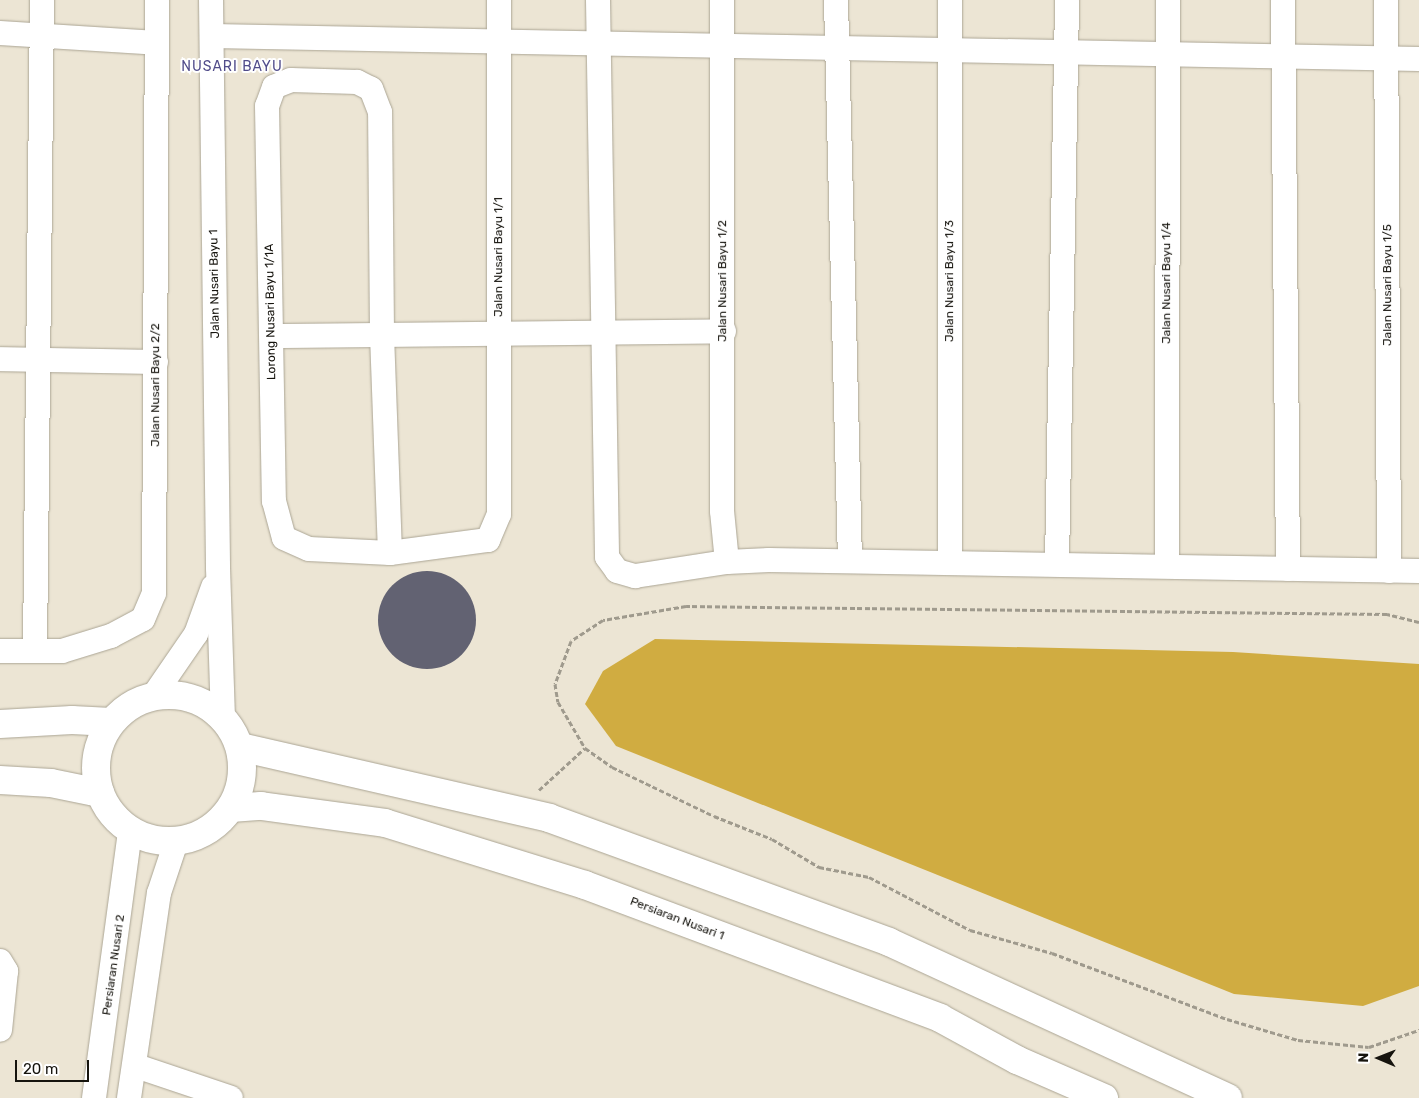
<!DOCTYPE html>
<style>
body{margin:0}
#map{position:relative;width:1419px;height:1098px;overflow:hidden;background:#ece5d4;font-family:Rubik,sans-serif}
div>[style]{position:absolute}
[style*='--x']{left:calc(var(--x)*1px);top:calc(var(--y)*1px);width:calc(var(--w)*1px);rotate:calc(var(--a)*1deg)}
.water>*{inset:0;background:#d0ac41}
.building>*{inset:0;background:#626272}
.round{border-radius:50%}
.path>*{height:3px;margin-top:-1.5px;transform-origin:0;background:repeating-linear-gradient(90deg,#9f9a8d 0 5px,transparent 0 7.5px)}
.roads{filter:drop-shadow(0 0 1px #aba594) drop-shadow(0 0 1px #aba594)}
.minor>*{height:24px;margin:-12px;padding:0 12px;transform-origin:12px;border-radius:12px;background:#fff}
.major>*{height:28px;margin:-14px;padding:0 14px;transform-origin:14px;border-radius:14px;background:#fff}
.major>.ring{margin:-14px;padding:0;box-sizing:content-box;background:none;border:28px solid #fff;border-radius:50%}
span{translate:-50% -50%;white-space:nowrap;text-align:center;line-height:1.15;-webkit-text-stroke:4px #fff;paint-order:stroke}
.street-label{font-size:12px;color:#16140e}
.neighbourhood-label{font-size:14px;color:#514c8a;letter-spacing:1px}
.north{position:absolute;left:1354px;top:1033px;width:50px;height:50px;-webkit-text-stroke:4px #fff;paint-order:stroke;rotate:271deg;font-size:14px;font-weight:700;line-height:20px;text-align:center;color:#16140e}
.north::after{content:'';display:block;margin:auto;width:18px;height:22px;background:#16140e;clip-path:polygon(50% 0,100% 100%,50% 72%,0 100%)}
.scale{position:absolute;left:15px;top:1060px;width:74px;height:22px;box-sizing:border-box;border:2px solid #16140e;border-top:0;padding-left:6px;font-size:15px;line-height:18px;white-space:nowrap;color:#16140e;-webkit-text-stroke:4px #fff;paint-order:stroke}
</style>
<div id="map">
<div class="water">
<i style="clip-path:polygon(655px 639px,1233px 652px,1419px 664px,1419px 986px,1363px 1006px,1234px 994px,616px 746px,585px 704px,603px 671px)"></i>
</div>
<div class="building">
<i class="round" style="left:378px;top:571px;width:98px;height:98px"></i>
</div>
<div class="path">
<i style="--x:1419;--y:622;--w:33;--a:-166"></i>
<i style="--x:1387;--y:614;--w:701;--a:-179.35"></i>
<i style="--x:686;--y:606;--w:84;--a:170.4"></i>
<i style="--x:603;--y:620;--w:38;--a:147"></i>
<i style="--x:571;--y:641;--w:46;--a:110.4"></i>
<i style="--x:555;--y:684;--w:18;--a:81"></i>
<i style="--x:558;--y:702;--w:53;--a:59.6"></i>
<i style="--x:585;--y:748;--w:33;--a:35"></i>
<i style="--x:612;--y:767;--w:113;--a:25.7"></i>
<i style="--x:714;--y:816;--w:62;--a:21.6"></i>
<i style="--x:772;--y:839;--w:55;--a:30.8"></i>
<i style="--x:819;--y:867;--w:51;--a:11.3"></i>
<i style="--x:869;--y:877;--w:114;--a:27.7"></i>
<i style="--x:970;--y:930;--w:85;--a:15.7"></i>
<i style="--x:1052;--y:953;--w:187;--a:20.7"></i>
<i style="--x:1227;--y:1019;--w:74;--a:16.5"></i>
<i style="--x:1298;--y:1040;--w:71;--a:5.6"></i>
<i style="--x:1369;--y:1047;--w:53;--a:-18.8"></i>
<i style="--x:539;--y:790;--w:62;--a:-42.4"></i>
</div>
<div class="roads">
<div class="minor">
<i style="--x:211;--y:0;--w:568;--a:89.29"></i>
<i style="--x:218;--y:568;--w:149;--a:88.1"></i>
<i style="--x:598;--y:0;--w:557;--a:89.07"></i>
<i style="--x:607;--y:557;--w:17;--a:54"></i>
<i style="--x:617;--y:571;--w:19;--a:16"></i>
<i style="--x:635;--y:576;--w:93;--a:-8.7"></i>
<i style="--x:727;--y:562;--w:42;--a:-2.7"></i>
<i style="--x:769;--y:560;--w:650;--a:0.97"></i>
<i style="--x:722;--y:0;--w:511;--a:90"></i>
<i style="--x:722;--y:511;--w:51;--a:84.4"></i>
<i style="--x:836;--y:0;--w:561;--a:88.57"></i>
<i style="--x:950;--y:0;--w:561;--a:90"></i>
<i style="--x:1283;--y:0;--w:569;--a:89.5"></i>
<i style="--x:1386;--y:0;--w:571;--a:89.7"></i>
<i style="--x:0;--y:33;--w:157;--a:3.6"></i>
<i style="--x:212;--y:36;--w:1207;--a:1.09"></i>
<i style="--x:272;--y:336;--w:452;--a:-0.6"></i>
<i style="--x:0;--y:359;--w:156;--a:1.1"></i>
<i style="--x:390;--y:553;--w:219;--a:-92.1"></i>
<i style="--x:382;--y:334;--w:222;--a:-90.5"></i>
<i style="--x:380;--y:112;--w:25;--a:-111"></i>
<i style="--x:371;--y:89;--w:16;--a:-153"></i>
<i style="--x:357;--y:82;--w:66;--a:-178.3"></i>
<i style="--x:291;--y:80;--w:18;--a:158"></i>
<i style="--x:274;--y:87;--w:20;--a:110"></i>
<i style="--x:267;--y:106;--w:395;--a:89"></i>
<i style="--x:274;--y:501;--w:38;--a:75"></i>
<i style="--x:284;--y:538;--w:27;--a:24"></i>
<i style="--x:309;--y:549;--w:81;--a:2.8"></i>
<i style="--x:390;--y:553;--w:99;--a:-7.6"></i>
<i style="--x:488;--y:540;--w:28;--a:-67"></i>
<i style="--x:499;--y:514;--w:514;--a:-90"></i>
<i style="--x:1057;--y:564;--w:564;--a:-88.98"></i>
<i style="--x:1167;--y:566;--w:566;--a:-89.9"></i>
<i style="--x:0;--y:651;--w:62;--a:0"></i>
<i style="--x:62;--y:651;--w:51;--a:-17"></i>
<i style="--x:111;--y:636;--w:36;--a:-28"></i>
<i style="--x:143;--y:619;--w:28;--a:-67"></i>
<i style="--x:154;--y:593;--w:593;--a:-89.71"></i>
<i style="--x:35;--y:651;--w:651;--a:-89.38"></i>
<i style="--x:154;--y:695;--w:74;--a:-55.5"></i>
<i style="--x:196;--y:634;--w:50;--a:-70.1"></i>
<i style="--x:0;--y:961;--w:12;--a:59"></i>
<i style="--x:6;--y:971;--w:59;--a:95.8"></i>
<i style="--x:136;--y:1066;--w:100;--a:18.6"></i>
<i style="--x:94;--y:1098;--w:269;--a:-82.3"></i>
<i style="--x:129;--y:1098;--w:207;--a:-81.7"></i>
<i style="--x:159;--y:893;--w:54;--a:-71.6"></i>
</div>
<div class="major">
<i class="ring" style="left:96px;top:695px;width:118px;height:118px"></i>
<i style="--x:0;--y:724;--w:72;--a:-3.2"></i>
<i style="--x:72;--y:720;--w:39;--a:3"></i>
<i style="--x:240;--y:747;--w:317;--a:12.9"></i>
<i style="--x:549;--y:818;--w:362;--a:20"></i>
<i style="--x:889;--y:942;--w:373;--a:24.7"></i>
<i style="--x:0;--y:780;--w:51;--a:3.4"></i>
<i style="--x:51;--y:783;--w:50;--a:11.5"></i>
<i style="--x:231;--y:808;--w:30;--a:-4"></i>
<i style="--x:261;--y:806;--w:125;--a:7.8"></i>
<i style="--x:385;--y:823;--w:209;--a:17.2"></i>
<i style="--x:585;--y:885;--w:379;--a:20.5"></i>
<i style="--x:940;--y:1018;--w:88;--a:28.6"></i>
<i style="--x:1017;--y:1060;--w:95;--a:23.6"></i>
</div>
</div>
<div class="street-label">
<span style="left:499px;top:257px;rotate:-90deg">Jalan Nusari Bayu 1/1</span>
<span style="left:723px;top:281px;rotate:-90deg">Jalan Nusari Bayu 1/2</span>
<span style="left:950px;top:281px;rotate:-90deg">Jalan Nusari Bayu 1/3</span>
<span style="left:1167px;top:283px;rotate:-90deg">Jalan Nusari Bayu 1/4</span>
<span style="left:215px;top:284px;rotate:-91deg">Jalan Nusari Bayu 1</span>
<span style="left:1388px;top:285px;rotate:-90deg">Jalan Nusari Bayu 1/5</span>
<span style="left:271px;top:312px;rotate:-91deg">Lorong Nusari Bayu 1/1A</span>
<span style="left:156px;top:385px;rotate:-90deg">Jalan Nusari Bayu 2/2</span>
<span style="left:677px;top:919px;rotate:21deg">Persiaran Nusari 1</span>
<span style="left:114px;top:965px;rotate:-82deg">Persiaran Nusari 2</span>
</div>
<div class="neighbourhood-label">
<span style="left:232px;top:67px">NUSARI BAYU</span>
</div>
<div class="north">N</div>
<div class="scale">20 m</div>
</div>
